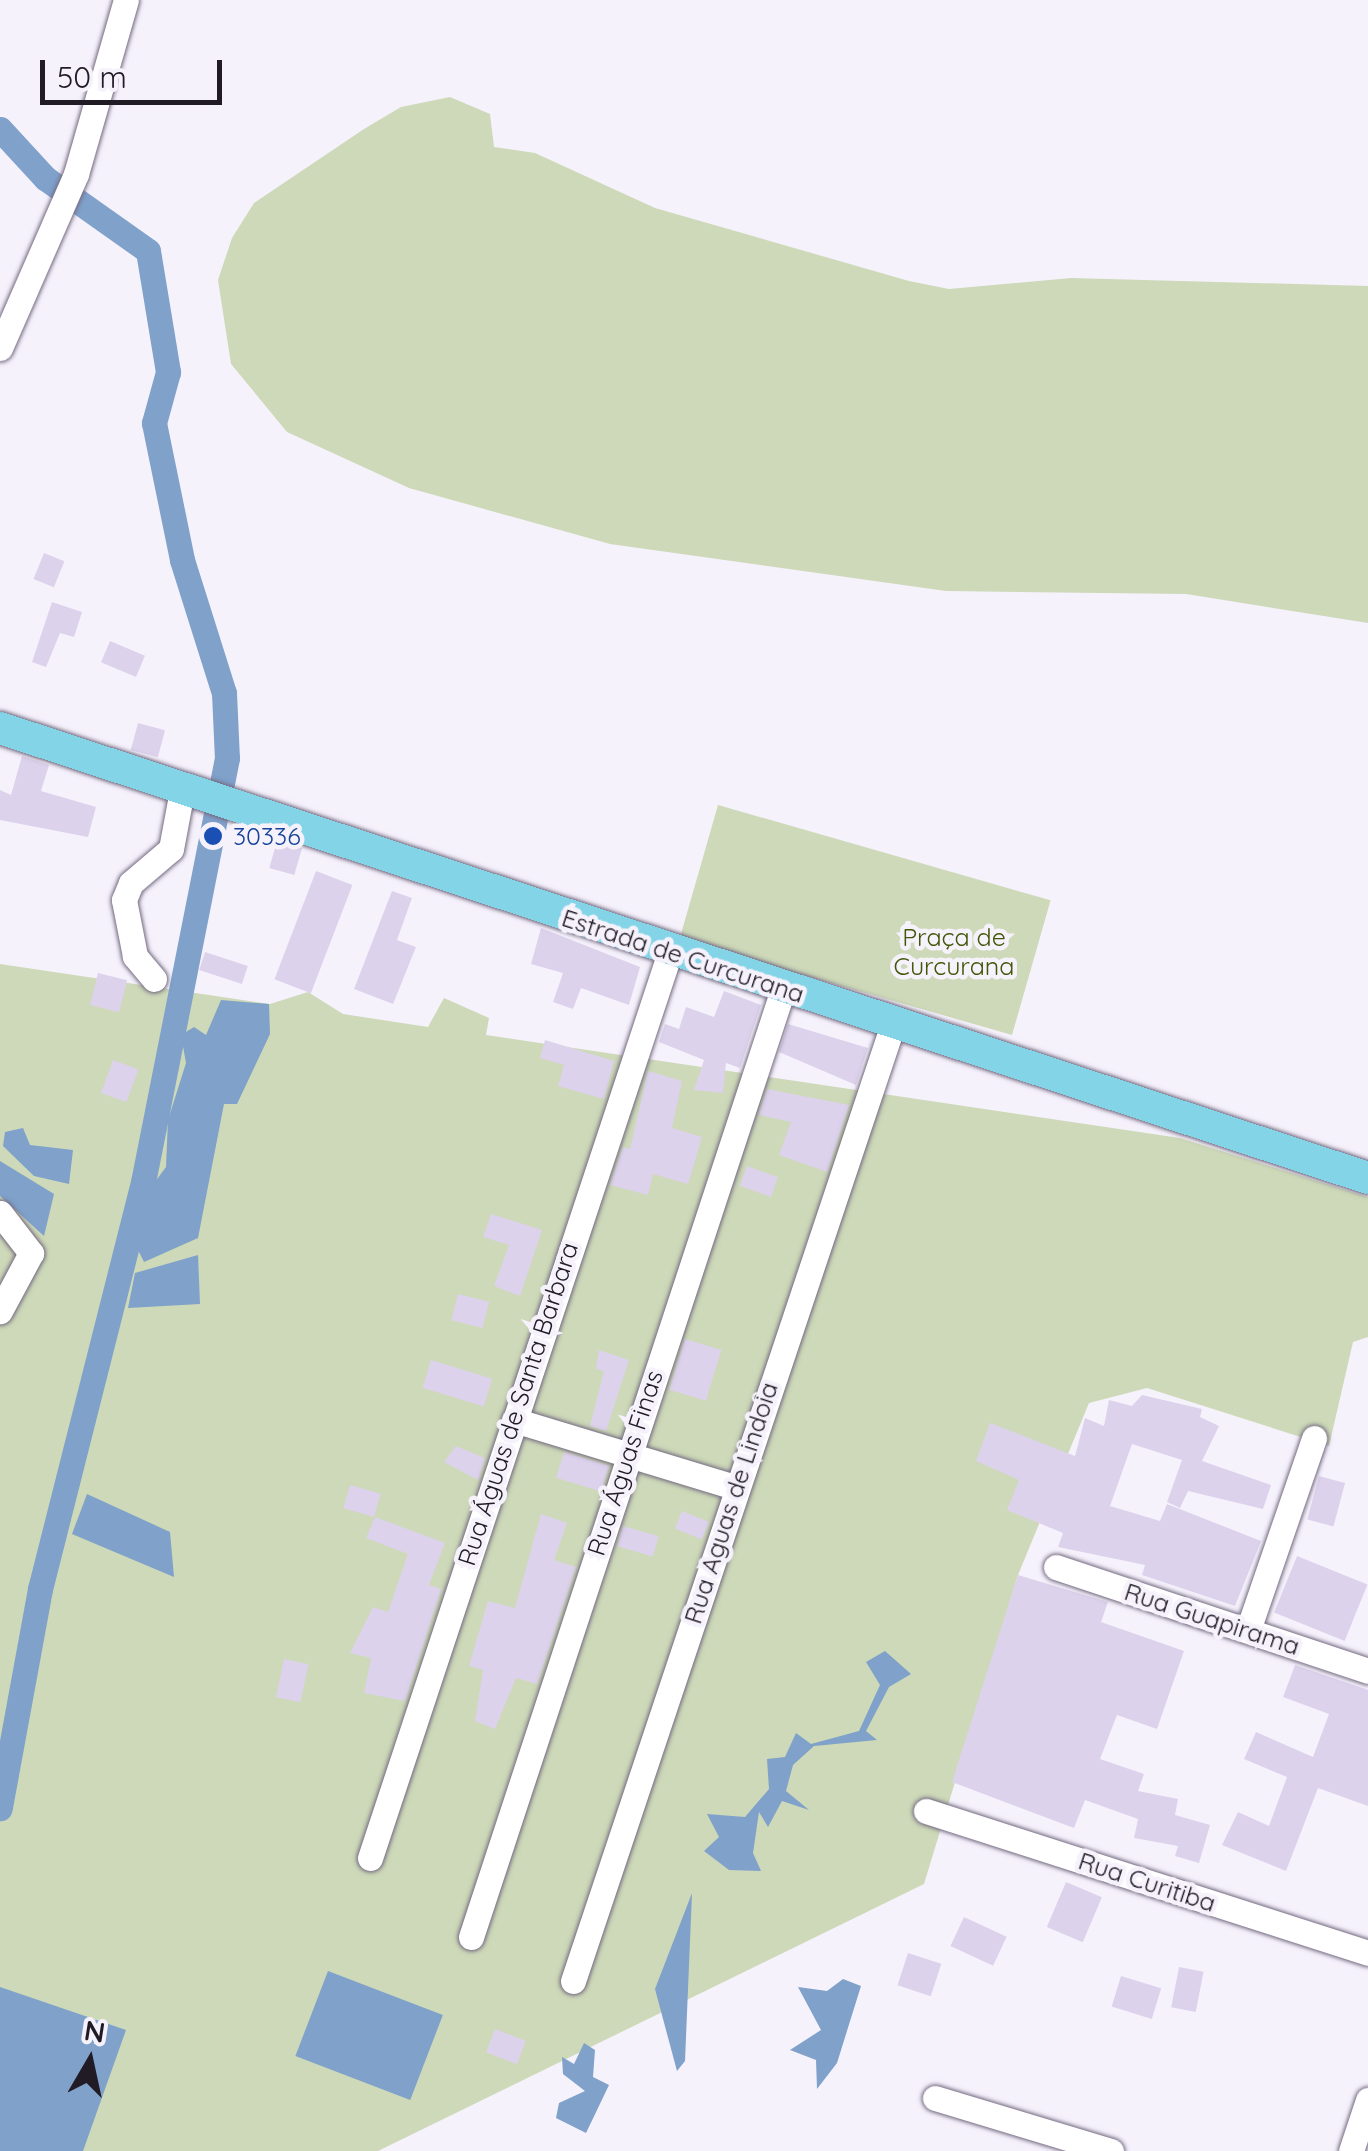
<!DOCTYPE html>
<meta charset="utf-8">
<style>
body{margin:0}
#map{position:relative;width:1368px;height:2151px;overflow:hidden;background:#f6f2fc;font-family:Quicksand,sans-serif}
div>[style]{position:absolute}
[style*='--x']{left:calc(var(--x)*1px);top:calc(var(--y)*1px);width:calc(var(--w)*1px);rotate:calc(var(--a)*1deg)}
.green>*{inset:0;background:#cdd9b8;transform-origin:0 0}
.water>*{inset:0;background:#7fa1ca;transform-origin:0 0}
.canal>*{height:25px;margin:-12.5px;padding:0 12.5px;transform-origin:12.5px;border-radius:12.5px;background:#7fa1ca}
.building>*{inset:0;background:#ddd2ec;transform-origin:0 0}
.roads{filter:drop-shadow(0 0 2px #746a81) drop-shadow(0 0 2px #746a81)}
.minor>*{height:25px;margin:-12.5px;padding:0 12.5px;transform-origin:12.5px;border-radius:12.5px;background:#fff}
.major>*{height:32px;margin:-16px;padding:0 16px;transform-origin:16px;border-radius:16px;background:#84d4e8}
.dots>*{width:28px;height:28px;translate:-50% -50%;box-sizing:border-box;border:5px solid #f6f2fc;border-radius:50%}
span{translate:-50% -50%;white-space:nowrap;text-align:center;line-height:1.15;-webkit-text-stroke:9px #f6f2fc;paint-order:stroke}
.transit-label{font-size:25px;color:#164399}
.left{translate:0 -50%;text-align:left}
.park-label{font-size:25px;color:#425607}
.street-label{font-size:25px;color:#201b25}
.north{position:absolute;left:40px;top:2011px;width:100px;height:100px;-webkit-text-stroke:8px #f6f2fc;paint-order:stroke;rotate:9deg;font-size:28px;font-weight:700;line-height:40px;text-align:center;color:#201b25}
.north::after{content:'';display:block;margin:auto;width:35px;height:45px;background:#201b25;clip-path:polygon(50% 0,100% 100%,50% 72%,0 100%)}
.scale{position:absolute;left:40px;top:60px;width:182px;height:45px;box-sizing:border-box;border:5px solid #201b25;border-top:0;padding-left:12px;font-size:30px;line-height:35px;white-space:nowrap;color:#201b25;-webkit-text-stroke:8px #f6f2fc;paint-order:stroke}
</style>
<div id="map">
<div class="green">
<i style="clip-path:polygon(450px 97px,490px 114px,494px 147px,535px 153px,655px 208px,909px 281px,949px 289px,1071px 278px,1368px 286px,1368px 623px,1186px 594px,946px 591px,610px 544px,409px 488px,287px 432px,231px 364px,218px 280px,232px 238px,254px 203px,364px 129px,401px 107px)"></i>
<i style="left:718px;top:805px;width:346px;height:140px;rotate:16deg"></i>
<i style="clip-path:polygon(0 964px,270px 1004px,308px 992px,343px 1014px,428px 1027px,444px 998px,489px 1018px,486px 1035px,1180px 1138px,1368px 1197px,1368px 1337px,1353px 1342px,1329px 1446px,1147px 1388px,1089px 1403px,1018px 1575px,924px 1884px,378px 2151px,0 2151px)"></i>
</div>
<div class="water">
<i style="clip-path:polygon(221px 1000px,269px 1004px,270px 1034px,237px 1104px,224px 1104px,198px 1238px,144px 1262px,135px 1244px,146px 1194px,166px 1167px,168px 1120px,186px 1063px,181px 1035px,194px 1027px,206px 1035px)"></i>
<i style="clip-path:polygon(23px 1128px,30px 1145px,73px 1150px,69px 1184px,34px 1176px,3px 1146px,5px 1132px)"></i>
<i style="clip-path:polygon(0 1161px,54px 1194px,44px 1236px,0 1196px)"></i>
<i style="clip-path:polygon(198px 1255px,200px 1304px,128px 1308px,135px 1273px)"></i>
<i style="clip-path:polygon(87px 1494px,170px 1532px,174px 1577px,72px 1534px)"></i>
<i style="clip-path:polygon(885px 1651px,911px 1674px,889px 1687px,866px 1731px,877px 1740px,814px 1746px,793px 1765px,786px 1791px,809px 1810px,782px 1801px,768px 1827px,759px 1812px,753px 1853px,761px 1871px,729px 1870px,704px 1851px,719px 1837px,707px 1814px,745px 1817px,769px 1789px,767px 1759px,785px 1757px,796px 1733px,811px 1744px,859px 1731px,880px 1685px,866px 1662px)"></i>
<i style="clip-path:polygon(692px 1893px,685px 2061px,677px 2071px,655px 1989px)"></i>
<i style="left:328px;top:1971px;width:123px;height:91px;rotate:21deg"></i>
<i style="clip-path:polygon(843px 1979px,861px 1986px,837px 2063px,817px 2089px,816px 2060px,790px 2050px,821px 2030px,798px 1987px,827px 1991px)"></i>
<i style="clip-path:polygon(0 1987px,126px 2030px,83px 2151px,0 2151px)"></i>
<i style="clip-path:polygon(584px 2043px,595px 2050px,593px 2077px,609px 2085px,586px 2133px,556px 2118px,559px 2103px,585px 2091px,563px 2074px,562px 2057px,574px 2064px)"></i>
</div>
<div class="canal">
<i style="--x:0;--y:129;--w:67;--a:47.4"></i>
<i style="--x:45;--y:178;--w:126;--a:35.3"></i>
<i style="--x:148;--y:251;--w:123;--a:80.6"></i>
<i style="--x:168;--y:372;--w:53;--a:105.4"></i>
<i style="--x:154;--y:423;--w:140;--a:78.4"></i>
<i style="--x:182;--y:560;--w:139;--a:72.5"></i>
<i style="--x:224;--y:693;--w:65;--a:87.4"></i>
<i style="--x:227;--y:758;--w:432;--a:101.2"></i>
<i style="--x:143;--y:1182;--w:420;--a:104.2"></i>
<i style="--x:40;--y:1589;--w:223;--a:100.4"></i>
</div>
<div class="building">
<i style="left:44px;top:553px;width:22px;height:28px;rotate:22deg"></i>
<i style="clip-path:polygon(52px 602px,82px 612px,74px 637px,60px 633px,46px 667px,32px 662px)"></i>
<i style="left:110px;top:641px;width:38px;height:23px;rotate:23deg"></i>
<i style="left:138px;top:723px;width:28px;height:28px;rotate:15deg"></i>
<i style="clip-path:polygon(22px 756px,49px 765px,41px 791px,96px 807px,88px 837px,0 820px,0 790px,11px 795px)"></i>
<i style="left:277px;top:841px;width:26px;height:28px;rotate:16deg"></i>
<i style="left:316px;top:871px;width:39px;height:116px;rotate:21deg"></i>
<i style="clip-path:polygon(392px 891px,412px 898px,397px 940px,416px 947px,393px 1004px,354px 989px)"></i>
<i style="clip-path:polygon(541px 928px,640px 967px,629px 1005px,581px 988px,573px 1009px,553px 1002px,563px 973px,531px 964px)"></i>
<i style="left:205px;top:952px;width:45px;height:19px;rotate:18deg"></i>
<i style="left:98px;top:973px;width:30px;height:33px;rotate:14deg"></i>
<i style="clip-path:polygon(724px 991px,761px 1005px,740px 1068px,726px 1063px,723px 1093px,694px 1090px,704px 1060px,659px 1042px,665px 1024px,679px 1029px,686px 1007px,714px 1017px)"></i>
<i style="clip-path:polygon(788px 1024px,868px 1048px,856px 1085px,779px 1052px)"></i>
<i style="clip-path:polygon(545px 1040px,614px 1061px,604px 1099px,558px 1086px,564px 1065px,540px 1058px)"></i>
<i style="left:113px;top:1060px;width:27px;height:35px;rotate:20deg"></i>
<i style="clip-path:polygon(648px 1071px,682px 1081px,672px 1128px,702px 1137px,688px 1184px,653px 1174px,648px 1195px,610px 1185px,623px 1147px,630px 1149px)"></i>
<i style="clip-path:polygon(767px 1089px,849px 1105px,827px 1172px,779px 1155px,791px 1122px,759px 1115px)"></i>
<i style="left:747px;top:1166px;width:33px;height:21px;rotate:20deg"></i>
<i style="clip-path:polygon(491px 1214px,542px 1230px,520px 1296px,494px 1286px,509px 1245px,483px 1237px)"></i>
<i style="left:458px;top:1294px;width:32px;height:27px;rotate:14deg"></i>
<i style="left:685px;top:1339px;width:38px;height:53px;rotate:17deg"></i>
<i style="clip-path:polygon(599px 1350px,629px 1360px,606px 1431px,590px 1426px,604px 1371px,596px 1369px)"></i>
<i style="left:431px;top:1360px;width:64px;height:29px;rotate:17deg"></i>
<i style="clip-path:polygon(1142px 1395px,1202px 1409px,1200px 1417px,1219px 1426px,1202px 1461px,1271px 1485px,1263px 1509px,1188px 1491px,1180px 1508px,1167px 1502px,1182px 1460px,1132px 1444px,1110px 1506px,1160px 1521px,1167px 1504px,1261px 1541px,1235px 1606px,1142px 1575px,1145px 1565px,1058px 1547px,1063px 1533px,1007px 1510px,1019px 1480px,976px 1461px,990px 1423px,1075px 1456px,1085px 1418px,1104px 1426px,1109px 1400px,1132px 1406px)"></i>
<i style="clip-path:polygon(456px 1446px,485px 1458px,478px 1480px,444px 1462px)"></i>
<i style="left:564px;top:1452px;width:47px;height:27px;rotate:17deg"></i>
<i style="left:1319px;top:1476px;width:27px;height:45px;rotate:15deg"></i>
<i style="left:350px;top:1485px;width:32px;height:24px;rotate:16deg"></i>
<i style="left:682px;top:1511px;width:29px;height:19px;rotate:22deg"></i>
<i style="clip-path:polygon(541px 1514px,567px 1523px,554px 1560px,576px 1567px,537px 1684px,516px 1678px,495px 1729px,475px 1721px,483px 1670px,469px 1666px,488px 1601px,515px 1608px)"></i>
<i style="clip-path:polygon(375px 1517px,445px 1543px,429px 1585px,441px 1589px,405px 1701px,364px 1693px,371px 1658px,350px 1653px,373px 1607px,388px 1612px,408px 1554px,366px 1538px)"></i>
<i style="left:623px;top:1526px;width:37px;height:21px;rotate:16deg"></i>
<i style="left:1297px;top:1556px;width:76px;height:61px;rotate:22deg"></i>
<i style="clip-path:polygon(1018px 1575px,1108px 1602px,1101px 1622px,1184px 1651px,1157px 1729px,1117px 1715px,1100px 1759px,1144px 1774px,1138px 1791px,1178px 1799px,1175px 1815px,1210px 1825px,1199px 1863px,1175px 1856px,1178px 1846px,1134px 1838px,1138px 1819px,1085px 1800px,1074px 1828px,952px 1782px)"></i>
<i style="left:284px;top:1659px;width:25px;height:39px;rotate:12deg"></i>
<i style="clip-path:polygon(1295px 1665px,1368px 1690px,1368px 1806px,1318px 1788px,1286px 1871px,1222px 1845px,1238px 1812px,1269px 1826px,1287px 1777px,1244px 1759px,1256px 1732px,1313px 1757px,1329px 1714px,1283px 1697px)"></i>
<i style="left:1066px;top:1882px;width:39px;height:49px;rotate:23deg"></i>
<i style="left:964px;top:1917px;width:47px;height:32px;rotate:25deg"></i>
<i style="left:908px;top:1953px;width:35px;height:34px;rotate:18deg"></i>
<i style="left:1179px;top:1967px;width:25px;height:41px;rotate:11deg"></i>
<i style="left:1121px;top:1976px;width:42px;height:32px;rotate:17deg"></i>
<i style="left:495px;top:2029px;width:33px;height:25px;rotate:21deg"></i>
</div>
<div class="roads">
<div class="minor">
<i style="--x:0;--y:348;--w:190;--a:-66.4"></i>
<i style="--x:76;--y:174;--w:181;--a:-74"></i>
<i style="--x:154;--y:979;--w:30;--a:-130"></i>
<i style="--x:135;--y:956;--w:57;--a:-101.1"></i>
<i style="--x:124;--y:900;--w:18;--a:-68"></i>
<i style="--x:131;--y:883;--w:52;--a:-40.4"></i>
<i style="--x:171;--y:849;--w:60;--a:-79.4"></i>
<i style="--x:0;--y:1213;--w:51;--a:52.2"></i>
<i style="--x:31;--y:1253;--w:66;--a:118.1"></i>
<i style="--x:514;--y:1420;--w:230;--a:16.9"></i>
<i style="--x:1056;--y:1567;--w:329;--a:18.4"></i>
<i style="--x:1248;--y:1630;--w:203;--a:-71"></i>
<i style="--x:926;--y:1811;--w:464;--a:17.8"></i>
<i style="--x:370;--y:1858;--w:954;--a:-71.68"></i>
<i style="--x:471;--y:1937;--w:998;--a:-71.78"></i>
<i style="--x:573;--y:1981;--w:1006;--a:-71.51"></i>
<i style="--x:935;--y:2098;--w:184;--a:16.8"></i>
<i style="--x:1351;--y:2151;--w:54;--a:-71.6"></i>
</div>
<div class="major">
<i style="--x:0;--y:728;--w:1440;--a:18.21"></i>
</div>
</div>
<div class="dots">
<i style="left:213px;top:836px;background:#1a4fb4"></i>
</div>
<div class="transit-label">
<span class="left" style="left:233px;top:836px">30336</span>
</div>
<div class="park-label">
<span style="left:954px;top:952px">Praça de<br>Curcurana</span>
</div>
<div class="street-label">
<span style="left:683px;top:956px;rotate:18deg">Estrada de Curcurana</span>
<span style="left:518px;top:1404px;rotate:-72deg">Rua Águas de Santa Barbara</span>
<span style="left:625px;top:1463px;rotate:-72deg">Rua Águas Finas</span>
<span style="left:731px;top:1503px;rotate:-72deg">Rua Aguas de Lindoia</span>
<span style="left:1212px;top:1619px;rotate:18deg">Rua Guapirama</span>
<span style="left:1147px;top:1882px;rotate:18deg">Rua Curitiba</span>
</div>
<div class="north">N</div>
<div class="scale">50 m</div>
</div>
